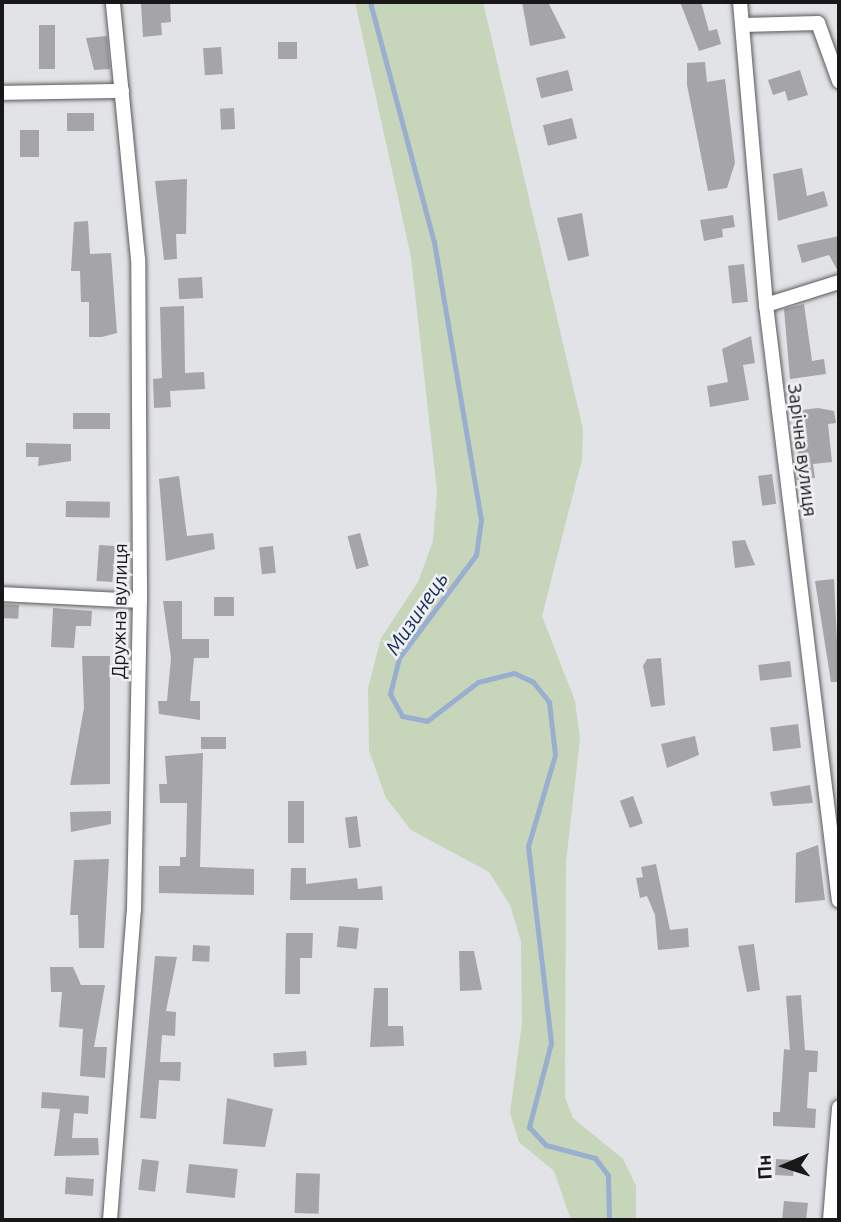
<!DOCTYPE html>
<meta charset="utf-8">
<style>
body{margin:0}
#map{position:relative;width:841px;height:1222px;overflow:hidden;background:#e2e3e6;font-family:Ubuntu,sans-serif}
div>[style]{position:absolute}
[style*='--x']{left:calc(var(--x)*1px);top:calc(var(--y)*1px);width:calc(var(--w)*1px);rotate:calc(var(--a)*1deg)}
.green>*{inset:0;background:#c7d5bb}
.stream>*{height:5px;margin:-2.5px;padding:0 2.5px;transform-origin:2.5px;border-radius:2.5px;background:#99afcf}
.building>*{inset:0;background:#a5a5a8;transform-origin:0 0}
.roads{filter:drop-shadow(0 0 2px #5a5a5d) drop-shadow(0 0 2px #5a5a5d)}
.street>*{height:14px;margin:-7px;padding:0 7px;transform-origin:7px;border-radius:7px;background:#fff}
span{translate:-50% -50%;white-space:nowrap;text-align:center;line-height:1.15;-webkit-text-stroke:5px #f0f0f3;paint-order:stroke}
.street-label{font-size:19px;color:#181819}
.water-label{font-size:21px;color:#14315b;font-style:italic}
.frame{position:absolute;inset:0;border:4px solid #181819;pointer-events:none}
.north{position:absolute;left:750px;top:1131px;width:70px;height:70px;-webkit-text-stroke:5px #f0f0f3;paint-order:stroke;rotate:267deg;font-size:19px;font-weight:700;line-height:28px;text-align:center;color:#181819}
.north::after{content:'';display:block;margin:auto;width:24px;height:32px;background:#181819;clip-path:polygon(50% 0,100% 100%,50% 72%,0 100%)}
</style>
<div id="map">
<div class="green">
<i style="clip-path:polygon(355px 2px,483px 2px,583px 429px,582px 459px,542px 616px,575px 701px,580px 739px,566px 862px,565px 1097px,573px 1118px,623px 1159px,636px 1186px,636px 1220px,571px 1220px,554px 1171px,519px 1142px,510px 1113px,522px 1023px,521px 942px,510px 905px,489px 872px,411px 830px,386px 798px,369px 751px,368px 688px,381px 638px,418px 582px,433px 541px,437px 491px,411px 257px)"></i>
</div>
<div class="stream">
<i style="--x:370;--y:2;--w:248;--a:75.1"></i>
<i style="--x:434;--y:242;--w:282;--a:80.4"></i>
<i style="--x:481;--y:520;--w:35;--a:98"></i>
<i style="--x:476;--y:555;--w:129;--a:126.8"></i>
<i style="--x:399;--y:658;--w:37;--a:104"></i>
<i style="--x:390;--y:694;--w:25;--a:61"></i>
<i style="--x:402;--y:716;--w:25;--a:11"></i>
<i style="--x:427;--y:721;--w:64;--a:-37.4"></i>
<i style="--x:478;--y:682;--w:37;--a:-14"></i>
<i style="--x:514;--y:673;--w:21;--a:25"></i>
<i style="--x:533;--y:682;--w:26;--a:51"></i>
<i style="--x:549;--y:702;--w:53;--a:83.5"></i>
<i style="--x:555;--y:755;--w:95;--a:106.5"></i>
<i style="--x:528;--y:846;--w:198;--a:83.3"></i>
<i style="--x:551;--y:1043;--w:87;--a:104.7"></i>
<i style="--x:529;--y:1127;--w:25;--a:47"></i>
<i style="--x:546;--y:1145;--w:51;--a:14.9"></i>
<i style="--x:595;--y:1158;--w:21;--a:53"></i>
<i style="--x:608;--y:1175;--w:45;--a:88.7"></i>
</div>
<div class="building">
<i style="clip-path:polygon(170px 2px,171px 22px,161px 23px,162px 35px,143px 37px,141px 4px)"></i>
<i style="clip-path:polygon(522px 2px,548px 2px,566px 38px,530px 46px)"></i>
<i style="clip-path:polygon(680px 2px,701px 2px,709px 31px,717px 29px,721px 44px,699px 51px)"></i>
<i style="left:39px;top:25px;width:16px;height:44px"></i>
<i style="clip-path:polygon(107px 36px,110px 69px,94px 70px,86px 38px)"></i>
<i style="left:297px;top:42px;width:17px;height:19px;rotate:90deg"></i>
<i style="left:221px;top:47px;width:27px;height:18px;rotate:86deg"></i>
<i style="clip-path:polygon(705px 62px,707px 82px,725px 79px,735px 163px,727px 188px,708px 191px,687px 85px,687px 63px)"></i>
<i style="left:568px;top:70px;width:21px;height:33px;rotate:76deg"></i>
<i style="clip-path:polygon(800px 70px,808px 95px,788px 101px,785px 91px,773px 95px,768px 80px)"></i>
<i style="left:234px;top:108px;width:21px;height:14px;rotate:87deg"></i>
<i style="left:94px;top:113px;width:18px;height:27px;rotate:90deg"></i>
<i style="left:572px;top:118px;width:21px;height:30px;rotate:76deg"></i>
<i style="left:20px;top:130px;width:19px;height:27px"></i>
<i style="clip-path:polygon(802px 168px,807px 196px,824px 191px,828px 206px,778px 221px,773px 174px)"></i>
<i style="clip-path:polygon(187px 179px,186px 234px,176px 234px,177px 259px,164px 260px,155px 181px)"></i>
<i style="clip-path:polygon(582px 213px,589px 256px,568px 261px,557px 218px)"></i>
<i style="clip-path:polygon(733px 215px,735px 227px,722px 229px,723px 237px,704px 241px,700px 220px)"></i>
<i style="clip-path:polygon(88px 221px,90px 254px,111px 253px,117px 333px,102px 337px,89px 337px,89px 302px,81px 302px,80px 271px,71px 271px,74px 222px)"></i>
<i style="clip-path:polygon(839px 236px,839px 273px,829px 255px,802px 263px,797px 245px)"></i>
<i style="left:744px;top:264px;width:38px;height:16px;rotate:84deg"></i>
<i style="left:202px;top:277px;width:21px;height:24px;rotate:87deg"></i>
<i style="clip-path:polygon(804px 304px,812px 361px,824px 359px,826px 374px,790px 379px,784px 309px)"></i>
<i style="clip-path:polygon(184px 306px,185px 373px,204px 372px,205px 389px,170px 391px,171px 407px,154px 408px,153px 379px,162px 378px,160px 307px)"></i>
<i style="clip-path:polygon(751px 336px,755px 363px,743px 365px,749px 400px,710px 407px,707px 386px,728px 382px,722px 349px)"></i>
<i style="clip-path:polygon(818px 408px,834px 411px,836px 423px,828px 424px,832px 462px,813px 464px,815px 478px,797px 480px,798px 442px,806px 441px,802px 410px)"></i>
<i style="left:73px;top:413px;width:37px;height:16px"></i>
<i style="clip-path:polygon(26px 443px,71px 444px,71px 461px,38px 466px,39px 457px,26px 457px)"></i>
<i style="left:772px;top:474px;width:30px;height:14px;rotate:82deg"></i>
<i style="clip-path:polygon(179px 476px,187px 536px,213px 533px,215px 549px,166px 561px,159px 479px)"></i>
<i style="left:66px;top:501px;width:44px;height:16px;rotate:1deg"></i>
<i style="left:360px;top:533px;width:34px;height:13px;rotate:75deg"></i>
<i style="clip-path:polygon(745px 540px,755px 565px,735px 568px,732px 541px)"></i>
<i style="left:99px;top:545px;width:16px;height:36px;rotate:4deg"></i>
<i style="left:273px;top:546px;width:27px;height:14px;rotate:84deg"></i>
<i style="clip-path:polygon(834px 579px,839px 682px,831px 682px,815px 581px)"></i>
<i style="left:214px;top:597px;width:20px;height:19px"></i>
<i style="clip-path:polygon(163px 601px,182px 601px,182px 639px,209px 639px,209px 658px,194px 658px,190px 701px,200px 701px,200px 720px,159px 714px,158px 701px,167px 701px,171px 658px)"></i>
<i style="left:2px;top:604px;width:17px;height:14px;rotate:3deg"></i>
<i style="clip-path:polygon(53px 608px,92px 611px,91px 626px,76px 626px,74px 648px,51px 647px)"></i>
<i style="clip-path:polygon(82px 656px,110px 656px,110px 784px,70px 785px,84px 708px)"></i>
<i style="clip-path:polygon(661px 658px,665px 705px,651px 707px,643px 666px,647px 659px)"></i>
<i style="left:790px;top:661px;width:16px;height:32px;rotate:83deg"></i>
<i style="left:798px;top:724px;width:24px;height:28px;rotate:83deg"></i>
<i style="clip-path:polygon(695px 736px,699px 755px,667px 768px,661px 744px)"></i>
<i style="left:201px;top:737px;width:25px;height:12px"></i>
<i style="clip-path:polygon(203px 753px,200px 867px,254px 869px,254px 895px,159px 893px,159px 866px,180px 866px,180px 857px,186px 857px,187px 803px,160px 803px,159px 784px,167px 784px,165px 756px)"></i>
<i style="clip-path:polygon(810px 785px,813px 803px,773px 806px,770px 792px)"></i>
<i style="left:633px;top:796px;width:29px;height:14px;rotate:70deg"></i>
<i style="left:288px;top:801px;width:16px;height:42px"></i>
<i style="clip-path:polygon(111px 811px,111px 824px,71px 832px,70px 812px)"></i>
<i style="left:357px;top:816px;width:31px;height:12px;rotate:83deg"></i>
<i style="clip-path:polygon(818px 845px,825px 900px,795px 903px,796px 853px)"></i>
<i style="clip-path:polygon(109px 859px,104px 948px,79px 948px,78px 915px,70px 915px,74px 860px)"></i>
<i style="clip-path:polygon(656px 864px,670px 930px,688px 928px,689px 947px,658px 950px,655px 915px,647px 896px,640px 898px,636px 878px,643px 877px,641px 867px)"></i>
<i style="clip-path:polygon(291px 868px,306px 868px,306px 884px,357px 878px,358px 889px,382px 886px,383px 900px,290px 900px)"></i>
<i style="left:339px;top:926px;width:20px;height:21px;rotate:6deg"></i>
<i style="clip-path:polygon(286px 933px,313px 933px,312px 958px,300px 958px,300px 994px,285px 994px)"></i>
<i style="clip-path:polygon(754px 944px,760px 990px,747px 992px,738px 946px)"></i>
<i style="left:193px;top:945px;width:17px;height:16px;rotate:3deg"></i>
<i style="clip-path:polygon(459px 951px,474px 951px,482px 990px,460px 991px)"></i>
<i style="clip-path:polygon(155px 956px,177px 957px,166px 1011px,176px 1012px,175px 1036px,162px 1035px,160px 1062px,181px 1062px,180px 1081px,159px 1080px,156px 1119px,140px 1118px)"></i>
<i style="clip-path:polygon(50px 967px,73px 967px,81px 985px,105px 985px,94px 1047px,107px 1047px,105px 1078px,80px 1076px,83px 1029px,59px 1027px,62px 992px,51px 992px)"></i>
<i style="clip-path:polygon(374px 988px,388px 988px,388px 1026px,403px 1026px,404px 1046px,370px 1047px)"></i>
<i style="clip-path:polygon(801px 995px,805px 1050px,818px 1051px,817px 1072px,809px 1072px,807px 1108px,816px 1109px,815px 1128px,773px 1126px,773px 1112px,780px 1112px,784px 1049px,790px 1050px,786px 996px)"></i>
<i style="left:306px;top:1051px;width:14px;height:33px;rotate:86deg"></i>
<i style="clip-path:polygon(42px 1092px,89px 1096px,88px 1114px,74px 1113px,72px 1138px,98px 1138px,99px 1155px,54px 1156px,60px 1109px,41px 1108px)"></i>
<i style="clip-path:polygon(227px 1098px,273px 1109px,265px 1147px,223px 1144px)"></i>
<i style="left:142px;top:1159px;width:17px;height:31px;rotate:7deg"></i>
<i style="left:776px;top:1159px;width:18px;height:16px;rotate:3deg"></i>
<i style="left:189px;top:1164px;width:49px;height:29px;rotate:6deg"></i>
<i style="left:296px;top:1173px;width:24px;height:40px;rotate:2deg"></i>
<i style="left:66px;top:1177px;width:28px;height:17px;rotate:4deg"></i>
<i style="clip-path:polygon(784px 1201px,808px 1203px,806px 1220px,782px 1220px)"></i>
</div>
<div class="roads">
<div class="street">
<i style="--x:740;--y:2;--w:304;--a:85.1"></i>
<i style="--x:766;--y:305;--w:600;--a:83.02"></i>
<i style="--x:743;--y:25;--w:75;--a:-1.5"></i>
<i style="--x:818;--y:23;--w:62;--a:70.1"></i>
<i style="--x:2;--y:93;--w:120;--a:-1"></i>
<i style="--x:766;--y:305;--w:77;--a:-17.5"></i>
<i style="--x:2;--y:594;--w:138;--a:2.9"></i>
<i style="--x:110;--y:1220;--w:311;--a:-85.6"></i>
<i style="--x:134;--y:910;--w:317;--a:-88.9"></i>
<i style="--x:140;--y:593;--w:334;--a:-90.3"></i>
<i style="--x:138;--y:259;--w:258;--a:-95.6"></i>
<i style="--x:830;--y:1220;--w:113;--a:-85.4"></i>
</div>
</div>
<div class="street-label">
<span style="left:802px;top:450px;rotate:83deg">Зарічна вулиця</span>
<span style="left:120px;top:611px;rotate:-89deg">Дружна вулиця</span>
</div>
<div class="water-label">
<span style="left:416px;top:613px;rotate:-56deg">Мизинець</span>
</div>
<div class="frame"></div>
<div class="north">Пн</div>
</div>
